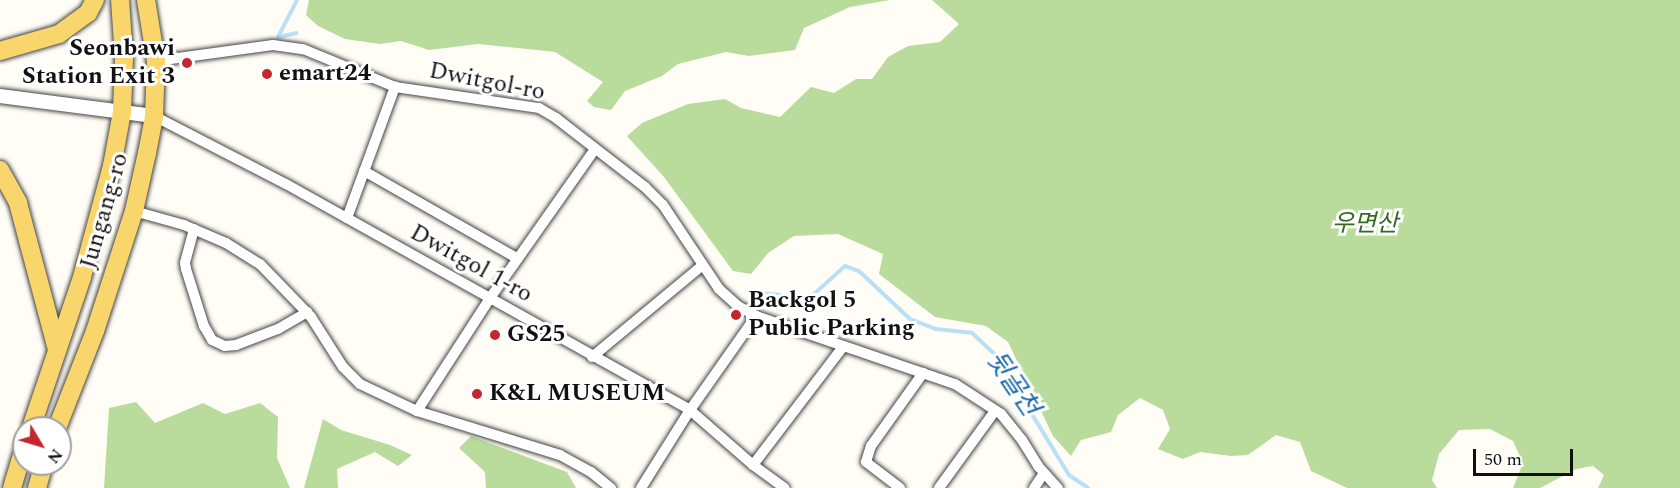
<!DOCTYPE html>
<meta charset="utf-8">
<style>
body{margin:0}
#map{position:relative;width:1680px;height:488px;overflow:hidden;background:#fffdf5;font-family:Spectral,"Noto Sans KR",serif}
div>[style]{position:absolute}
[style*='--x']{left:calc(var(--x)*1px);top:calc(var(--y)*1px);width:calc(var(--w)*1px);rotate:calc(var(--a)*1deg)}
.forest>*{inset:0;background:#b9dc9c}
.stream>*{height:4px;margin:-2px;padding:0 2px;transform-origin:2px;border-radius:2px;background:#b9e0f7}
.roads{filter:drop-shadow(0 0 2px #444) drop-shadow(0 0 2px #444)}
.minor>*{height:10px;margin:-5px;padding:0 5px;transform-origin:5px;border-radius:5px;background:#fff}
.tertiary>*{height:14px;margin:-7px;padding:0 7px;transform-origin:7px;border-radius:7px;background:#fff}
.primary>*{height:18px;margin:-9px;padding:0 9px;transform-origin:9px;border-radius:9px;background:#f9d66b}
.dots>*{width:16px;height:16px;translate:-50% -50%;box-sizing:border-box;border:3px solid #fff;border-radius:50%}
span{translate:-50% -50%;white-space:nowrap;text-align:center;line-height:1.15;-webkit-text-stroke:6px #fff;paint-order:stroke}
.poi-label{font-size:24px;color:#111;font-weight:700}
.right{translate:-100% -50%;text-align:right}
.left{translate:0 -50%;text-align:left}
.street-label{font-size:24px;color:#111}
.park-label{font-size:24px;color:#2f6b1f;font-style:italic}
.water-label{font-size:26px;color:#1768a6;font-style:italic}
.north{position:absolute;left:12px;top:416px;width:60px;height:60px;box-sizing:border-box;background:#fff;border:2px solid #a0a0a0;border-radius:50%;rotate:128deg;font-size:16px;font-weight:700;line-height:24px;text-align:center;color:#111}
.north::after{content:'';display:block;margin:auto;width:21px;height:27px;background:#c4262e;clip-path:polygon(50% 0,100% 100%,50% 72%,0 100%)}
.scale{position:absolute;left:1473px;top:449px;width:100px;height:27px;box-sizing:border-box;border:3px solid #111;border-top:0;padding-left:8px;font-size:18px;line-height:21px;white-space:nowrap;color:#111;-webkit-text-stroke:4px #fff;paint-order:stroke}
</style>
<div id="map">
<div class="forest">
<i style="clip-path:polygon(309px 0,890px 0,850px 7px,804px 28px,795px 50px,749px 56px,726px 52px,678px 64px,662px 76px,625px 91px,611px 110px,594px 107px,587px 101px,603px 82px,555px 52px,478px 44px,429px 50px,401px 41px,380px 44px,345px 39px,318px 26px,306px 15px)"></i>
<i style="clip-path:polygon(932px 0,1680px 0,1680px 488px,1598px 488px,1604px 475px,1593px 466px,1576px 469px,1540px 488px,1513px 488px,1523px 463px,1513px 441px,1490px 429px,1459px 430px,1439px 454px,1432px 480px,1437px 488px,1347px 488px,1311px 471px,1300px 442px,1276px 435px,1248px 455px,1231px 456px,1200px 452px,1183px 459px,1158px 449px,1170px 429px,1163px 410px,1140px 398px,1118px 415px,1111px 432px,1081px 440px,1071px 456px,1053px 436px,1008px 342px,986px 326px,935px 317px,879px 274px,883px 254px,838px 234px,794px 236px,768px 253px,751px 274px,733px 271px,664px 177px,627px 136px,642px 123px,688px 104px,725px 99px,741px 108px,780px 117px,811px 87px,834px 93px,856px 79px,872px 79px,888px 57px,908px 46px,940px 42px,959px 24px)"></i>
<i style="clip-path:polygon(136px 402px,155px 423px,203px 403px,225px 414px,260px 403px,278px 417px,277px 458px,290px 488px,104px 488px,109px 408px)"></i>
<i style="clip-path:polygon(323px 419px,341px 430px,390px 445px,412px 455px,398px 466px,375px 452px,337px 469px,338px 488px,304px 488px)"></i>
<i style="clip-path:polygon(471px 436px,567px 472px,576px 488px,486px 488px,485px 472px,459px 448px)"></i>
</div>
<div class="stream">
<i style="--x:278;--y:37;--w:42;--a:-62.8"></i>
<i style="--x:279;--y:37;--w:18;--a:-13"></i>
<i style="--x:760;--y:293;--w:33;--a:5"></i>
<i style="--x:793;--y:296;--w:20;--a:-3"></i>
<i style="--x:813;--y:295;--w:43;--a:-42.2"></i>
<i style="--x:845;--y:266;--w:15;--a:20"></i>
<i style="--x:859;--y:271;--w:70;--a:43.3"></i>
<i style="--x:910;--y:319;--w:28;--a:21"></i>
<i style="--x:936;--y:329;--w:36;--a:6"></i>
<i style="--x:972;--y:333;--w:33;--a:43"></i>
<i style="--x:996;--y:355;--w:140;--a:58.7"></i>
<i style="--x:1069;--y:475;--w:23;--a:34"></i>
</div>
<div class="roads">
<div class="minor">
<i style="--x:156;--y:61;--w:118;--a:-7.8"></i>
<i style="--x:273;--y:45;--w:30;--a:8"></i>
<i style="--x:303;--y:49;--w:100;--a:22.4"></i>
<i style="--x:395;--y:87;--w:146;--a:8.3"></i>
<i style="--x:539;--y:108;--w:20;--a:30"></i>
<i style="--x:556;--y:118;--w:113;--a:37.8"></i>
<i style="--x:645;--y:187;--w:25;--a:45"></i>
<i style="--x:663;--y:205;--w:101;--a:56.3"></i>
<i style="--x:719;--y:289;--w:25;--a:42"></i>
<i style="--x:738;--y:306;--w:21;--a:29"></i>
<i style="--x:756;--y:316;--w:210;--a:18.9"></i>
<i style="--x:955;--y:384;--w:55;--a:33.1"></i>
<i style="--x:1001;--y:414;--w:33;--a:51"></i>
<i style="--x:1022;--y:440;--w:31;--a:58"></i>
<i style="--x:1038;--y:466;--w:30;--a:48"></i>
<i style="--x:154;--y:116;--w:148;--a:27.3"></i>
<i style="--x:286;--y:184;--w:463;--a:29.2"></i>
<i style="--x:690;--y:410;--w:84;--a:41.1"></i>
<i style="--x:753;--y:465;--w:39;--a:36"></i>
<i style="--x:364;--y:171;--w:177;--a:29.7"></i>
<i style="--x:134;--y:211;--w:52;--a:15.6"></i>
<i style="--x:184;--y:225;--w:46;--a:23.2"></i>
<i style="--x:226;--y:243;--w:40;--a:32"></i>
<i style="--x:260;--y:264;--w:74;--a:46.1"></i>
<i style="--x:311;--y:317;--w:59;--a:57.4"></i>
<i style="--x:343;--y:367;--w:24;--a:45"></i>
<i style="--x:360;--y:384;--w:63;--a:25.3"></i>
<i style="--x:417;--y:411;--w:150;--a:17.1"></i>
<i style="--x:560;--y:455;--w:35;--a:29"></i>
<i style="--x:591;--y:472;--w:26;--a:39"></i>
<i style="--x:347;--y:218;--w:140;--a:-69.9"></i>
<i style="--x:194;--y:229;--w:35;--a:105"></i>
<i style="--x:185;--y:263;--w:6;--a:81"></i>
<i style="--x:186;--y:269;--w:60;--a:72.5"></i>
<i style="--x:204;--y:326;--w:16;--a:60"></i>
<i style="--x:212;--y:340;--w:14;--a:25"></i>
<i style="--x:225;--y:346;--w:11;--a:-5"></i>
<i style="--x:236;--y:345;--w:45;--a:-20.9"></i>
<i style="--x:278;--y:329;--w:34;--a:-30"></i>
<i style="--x:592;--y:357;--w:144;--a:-39.7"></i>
<i style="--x:417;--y:411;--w:135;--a:-57.1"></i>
<i style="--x:490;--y:298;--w:182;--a:-54.8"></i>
<i style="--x:753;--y:465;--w:148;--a:-52.7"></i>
<i style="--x:641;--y:488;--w:92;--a:-57.9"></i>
<i style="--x:690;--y:410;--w:115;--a:-54.9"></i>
<i style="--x:900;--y:488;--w:43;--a:-142.6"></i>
<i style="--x:866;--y:462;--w:17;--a:-73"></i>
<i style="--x:871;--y:446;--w:90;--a:-54.5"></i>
<i style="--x:939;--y:488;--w:95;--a:-54"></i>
<i style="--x:1034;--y:488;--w:18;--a:-56"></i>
</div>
<div class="tertiary">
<i style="--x:0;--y:96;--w:155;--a:7.4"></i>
</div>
<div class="primary">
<i style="--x:0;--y:51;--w:61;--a:-16.1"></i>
<i style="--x:59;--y:34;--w:36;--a:-36"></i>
<i style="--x:88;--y:13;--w:15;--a:-62"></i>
<i style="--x:0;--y:170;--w:38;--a:61"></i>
<i style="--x:18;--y:203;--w:152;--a:75.1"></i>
<i style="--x:31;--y:428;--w:159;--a:-71.3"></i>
<i style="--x:82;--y:277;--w:115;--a:-74.9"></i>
<i style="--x:112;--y:166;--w:55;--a:-79.5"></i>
<i style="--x:122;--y:112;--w:54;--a:-87.9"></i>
<i style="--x:124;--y:58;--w:58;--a:-93.9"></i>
<i style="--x:57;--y:428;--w:104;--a:-68.6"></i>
<i style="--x:95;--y:331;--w:126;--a:-72"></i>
<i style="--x:134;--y:211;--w:59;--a:-77.4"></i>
<i style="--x:147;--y:153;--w:38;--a:-79"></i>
<i style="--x:154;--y:116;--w:55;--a:-87.9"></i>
<i style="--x:156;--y:61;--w:62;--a:-99.3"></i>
<i style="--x:12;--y:488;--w:42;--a:-73.3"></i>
<i style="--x:37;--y:488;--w:25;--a:-74"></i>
</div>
</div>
<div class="dots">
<i style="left:187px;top:63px;background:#c4262e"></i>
<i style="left:267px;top:74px;background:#c4262e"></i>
<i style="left:736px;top:315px;background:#c4262e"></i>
<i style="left:495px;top:335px;background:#c4262e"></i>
<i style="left:477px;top:394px;background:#c4262e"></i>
</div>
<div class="poi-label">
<span class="right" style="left:175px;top:63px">Seonbawi<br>Station Exit 3</span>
<span class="left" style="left:279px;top:74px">emart24</span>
<span class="left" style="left:748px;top:315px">Backgol 5<br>Public Parking</span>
<span class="left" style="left:507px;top:335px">GS25</span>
<span class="left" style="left:489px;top:394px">K&amp;L MUSEUM</span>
</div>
<div class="street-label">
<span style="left:487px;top:82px;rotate:11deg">Dwitgol-ro</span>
<span style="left:105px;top:211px;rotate:-74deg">Jungang-ro</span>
<span style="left:471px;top:264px;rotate:29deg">Dwitgol 1-ro</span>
</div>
<div class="park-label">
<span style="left:1365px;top:225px">우면산</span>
</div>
<div class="water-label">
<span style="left:1012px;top:384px;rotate:56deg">뒷골천</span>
</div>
<div class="north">N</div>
<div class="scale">50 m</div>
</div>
